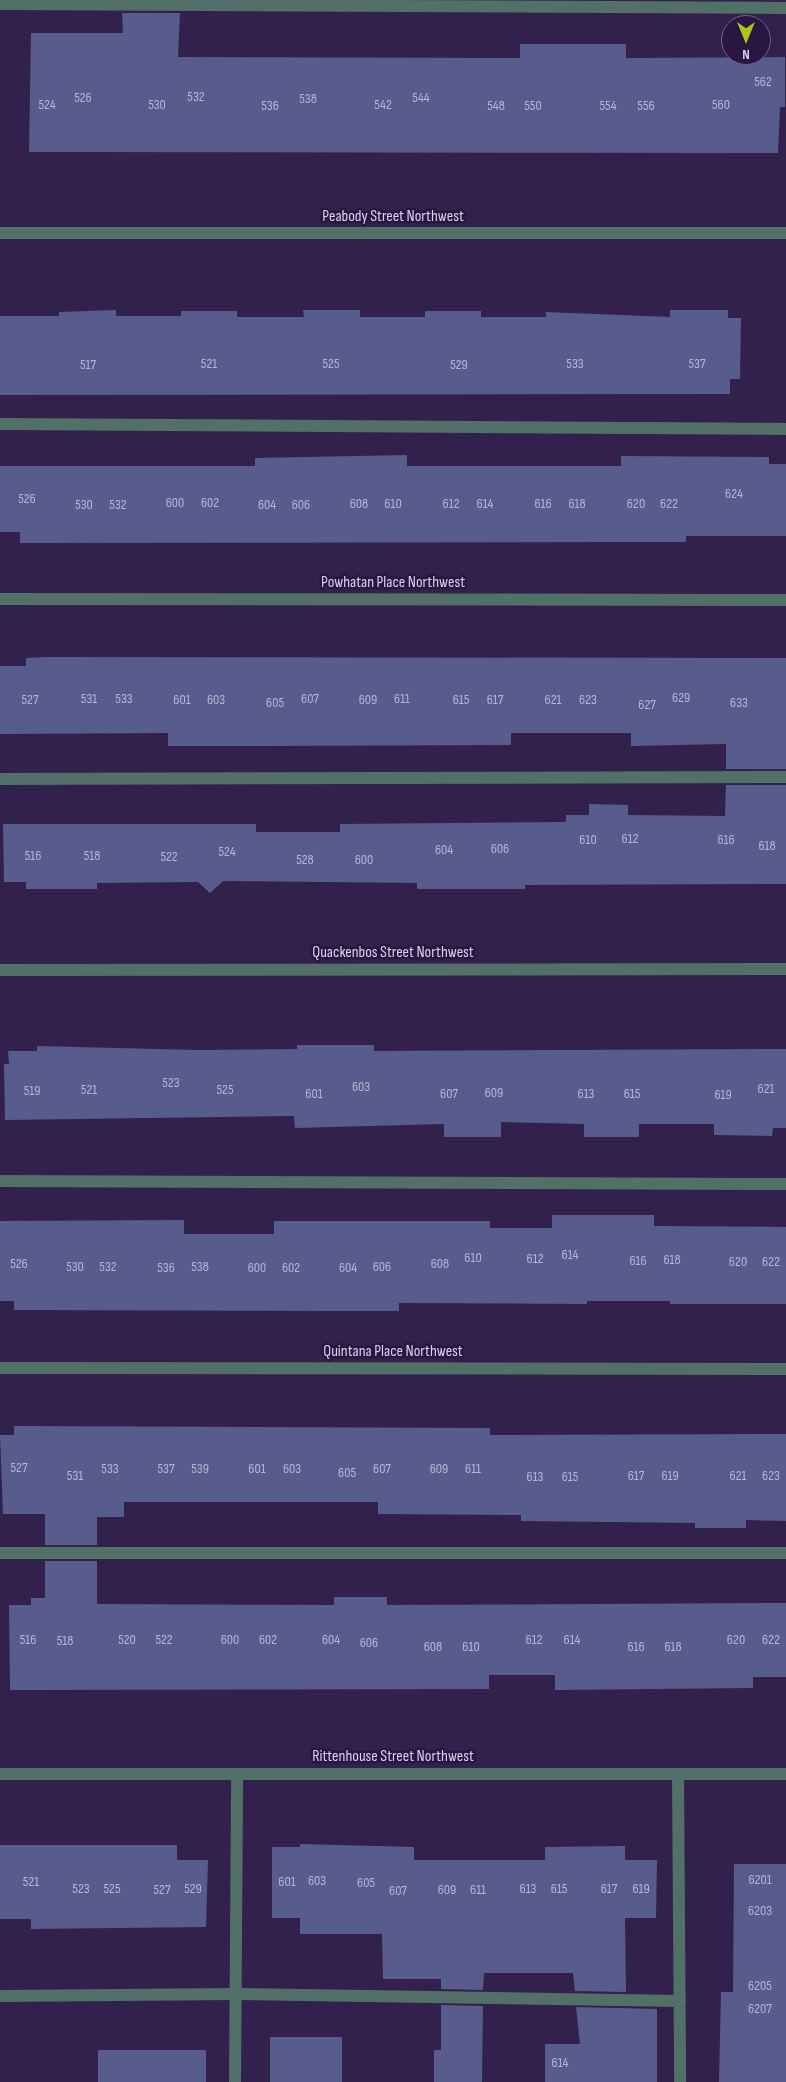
<!DOCTYPE html>
<style>
body{margin:0}
#map{position:relative;width:786px;height:2082px;overflow:hidden;background:#32214d;font-family:"Sofia Sans Condensed",sans-serif}
div>[style]{position:absolute}
[style*='--x']{left:calc(var(--x)*1px);top:calc(var(--y)*1px);width:calc(var(--w)*1px);rotate:calc(var(--a)*1deg)}
.building>*{inset:0;background:#585c8d;transform-origin:0 0}
.minor>*{height:12px;margin:-6px;padding:0 6px;transform-origin:6px;border-radius:6px;background:#526f68}
span{translate:-50% -50%;white-space:nowrap;text-align:center;line-height:1.15;-webkit-text-stroke:5px #291742;paint-order:stroke}
.number-label{font-size:14px;color:#bab4d6}
.number-label span{-webkit-text-stroke-width:0}
.street-label{font-size:16px;color:#dbd2ee}
.north{position:absolute;left:721px;top:15px;width:50px;height:50px;box-sizing:border-box;background:#291742;border:1px solid #706287;border-radius:50%;rotate:180deg;font-size:14px;font-weight:700;line-height:20px;text-align:center;color:#dbd2ee}
.north::after{content:'';display:block;margin:auto;width:18px;height:22px;background:#aac717;clip-path:polygon(50% 0,100% 100%,50% 72%,0 100%)}
</style>
<div id="map">
<div class="building">
<i style="clip-path:polygon(122px 13px,180px 13px,178px 57px,520px 58px,520px 44px,626px 44px,626px 58px,785px 57px,785px 107px,780px 107px,778px 153px,29px 152px,31px 33px,123px 33px)"></i>
<i style="clip-path:polygon(116px 310px,116px 316px,181px 316px,181px 311px,237px 311px,237px 317px,304px 317px,303px 310px,360px 310px,360px 317px,425px 317px,425px 311px,481px 311px,481px 317px,546px 317px,546px 312px,670px 317px,670px 310px,728px 310px,728px 318px,741px 318px,740px 379px,730px 379px,730px 394px,0 395px,0 316px,59px 316px,59px 312px)"></i>
<i style="clip-path:polygon(407px 455px,407px 466px,621px 466px,621px 456px,769px 457px,769px 464px,786px 464px,786px 536px,686px 536px,686px 542px,20px 543px,20px 532px,0 532px,0 466px,255px 466px,255px 458px)"></i>
<i style="clip-path:polygon(46px 657px,786px 658px,786px 769px,726px 769px,726px 744px,631px 746px,631px 733px,511px 733px,511px 745px,231px 746px,168px 746px,168px 733px,0 734px,0 666px,26px 666px,26px 658px)"></i>
<i style="clip-path:polygon(726px 785px,786px 785px,786px 884px,525px 885px,525px 889px,417px 889px,417px 883px,223px 881px,210px 893px,198px 882px,97px 883px,97px 889px,26px 889px,26px 882px,4px 882px,3px 824px,256px 824px,256px 832px,340px 832px,340px 824px,566px 822px,566px 815px,589px 815px,589px 804px,628px 805px,628px 815px,725px 816px)"></i>
<i style="clip-path:polygon(297px 1045px,374px 1045px,374px 1051px,786px 1049px,786px 1128px,773px 1128px,772px 1136px,714px 1135px,714px 1124px,639px 1124px,639px 1137px,584px 1137px,584px 1124px,501px 1122px,501px 1137px,444px 1137px,444px 1124px,295px 1128px,294px 1116px,5px 1120px,4px 1064px,9px 1064px,8px 1051px,37px 1051px,37px 1046px,197px 1050px,297px 1049px)"></i>
<i style="clip-path:polygon(552px 1215px,654px 1215px,654px 1226px,786px 1227px,786px 1304px,670px 1304px,670px 1301px,587px 1301px,587px 1304px,399px 1303px,399px 1311px,330px 1311px,14px 1310px,14px 1301px,0 1301px,0 1221px,184px 1220px,184px 1234px,274px 1234px,274px 1221px,490px 1221px,490px 1228px,552px 1228px)"></i>
<i style="clip-path:polygon(14px 1426px,490px 1428px,490px 1435px,786px 1434px,786px 1521px,746px 1520px,746px 1528px,695px 1528px,695px 1523px,521px 1521px,521px 1515px,378px 1514px,378px 1502px,124px 1502px,124px 1517px,97px 1517px,97px 1545px,45px 1545px,45px 1514px,3px 1514px,0 1435px,14px 1435px)"></i>
<i style="clip-path:polygon(45px 1561px,97px 1561px,97px 1604px,334px 1605px,334px 1597px,387px 1597px,387px 1605px,786px 1603px,786px 1677px,753px 1677px,753px 1688px,555px 1690px,555px 1675px,489px 1675px,489px 1689px,10px 1690px,9px 1605px,31px 1605px,31px 1598px,45px 1598px)"></i>
<i style="clip-path:polygon(300px 1844px,414px 1847px,414px 1860px,545px 1860px,545px 1847px,625px 1846px,625px 1860px,657px 1860px,656px 1918px,625px 1918px,626px 1992px,575px 1991px,573px 1973px,484px 1973px,483px 1990px,441px 1989px,441px 1979px,383px 1979px,382px 1934px,300px 1934px,300px 1918px,272px 1918px,272px 1847px,300px 1847px)"></i>
<i style="clip-path:polygon(0 1845px,177px 1845px,177px 1860px,208px 1860px,206px 1927px,31px 1929px,31px 1919px,0 1919px)"></i>
<i style="clip-path:polygon(734px 1864px,786px 1864px,786px 2082px,719px 2082px,721px 1992px,733px 1992px)"></i>
<i style="clip-path:polygon(441px 2005px,483px 2006px,482px 2082px,434px 2082px,434px 2050px,441px 2050px)"></i>
<i style="clip-path:polygon(576px 2007px,657px 2009px,657px 2082px,545px 2082px,545px 2044px,580px 2044px)"></i>
<i style="left:342px;top:2037px;width:45px;height:72px;rotate:90deg"></i>
<i style="left:98px;top:2050px;width:108px;height:32px"></i>
</div>
<div class="minor">
<i style="--x:0;--y:4;--w:786;--a:0.29"></i>
<i style="--x:0;--y:233;--w:786;--a:0"></i>
<i style="--x:0;--y:424;--w:786;--a:0.36"></i>
<i style="--x:0;--y:599;--w:786;--a:0.07"></i>
<i style="--x:0;--y:779;--w:786;--a:-0.15"></i>
<i style="--x:0;--y:970;--w:786;--a:-0.07"></i>
<i style="--x:0;--y:1181;--w:786;--a:0.22"></i>
<i style="--x:0;--y:1368;--w:786;--a:0.07"></i>
<i style="--x:0;--y:1553;--w:786;--a:0"></i>
<i style="--x:0;--y:1774;--w:786;--a:0"></i>
<i style="--x:678;--y:1774;--w:308;--a:89.6"></i>
<i style="--x:0;--y:1996;--w:236;--a:-0.5"></i>
<i style="--x:236;--y:1994;--w:444;--a:0.9"></i>
<i style="--x:235;--y:2082;--w:308;--a:-89.6"></i>
</div>
<div class="number-label">
<span style="left:763px;top:82px">562</span>
<span style="left:196px;top:97px">532</span>
<span style="left:83px;top:98px">526</span>
<span style="left:421px;top:98px">544</span>
<span style="left:308px;top:99px">538</span>
<span style="left:47px;top:105px">524</span>
<span style="left:157px;top:105px">530</span>
<span style="left:383px;top:105px">542</span>
<span style="left:721px;top:105px">560</span>
<span style="left:270px;top:106px">536</span>
<span style="left:496px;top:106px">548</span>
<span style="left:533px;top:106px">550</span>
<span style="left:608px;top:106px">554</span>
<span style="left:646px;top:106px">556</span>
<span style="left:209px;top:364px">521</span>
<span style="left:331px;top:364px">525</span>
<span style="left:575px;top:364px">533</span>
<span style="left:697px;top:364px">537</span>
<span style="left:88px;top:365px">517</span>
<span style="left:459px;top:365px">529</span>
<span style="left:734px;top:494px">624</span>
<span style="left:27px;top:499px">526</span>
<span style="left:175px;top:503px">600</span>
<span style="left:210px;top:503px">602</span>
<span style="left:359px;top:504px">608</span>
<span style="left:393px;top:504px">610</span>
<span style="left:451px;top:504px">612</span>
<span style="left:485px;top:504px">614</span>
<span style="left:543px;top:504px">616</span>
<span style="left:577px;top:504px">618</span>
<span style="left:636px;top:504px">620</span>
<span style="left:669px;top:504px">622</span>
<span style="left:84px;top:505px">530</span>
<span style="left:118px;top:505px">532</span>
<span style="left:267px;top:505px">604</span>
<span style="left:301px;top:505px">606</span>
<span style="left:681px;top:698px">629</span>
<span style="left:89px;top:699px">531</span>
<span style="left:124px;top:699px">533</span>
<span style="left:310px;top:699px">607</span>
<span style="left:402px;top:699px">611</span>
<span style="left:30px;top:700px">527</span>
<span style="left:182px;top:700px">601</span>
<span style="left:216px;top:700px">603</span>
<span style="left:368px;top:700px">609</span>
<span style="left:461px;top:700px">615</span>
<span style="left:495px;top:700px">617</span>
<span style="left:553px;top:700px">621</span>
<span style="left:588px;top:700px">623</span>
<span style="left:275px;top:703px">605</span>
<span style="left:739px;top:703px">633</span>
<span style="left:647px;top:705px">627</span>
<span style="left:630px;top:839px">612</span>
<span style="left:588px;top:840px">610</span>
<span style="left:726px;top:840px">616</span>
<span style="left:767px;top:846px">618</span>
<span style="left:500px;top:849px">606</span>
<span style="left:444px;top:850px">604</span>
<span style="left:227px;top:852px">524</span>
<span style="left:33px;top:856px">516</span>
<span style="left:92px;top:856px">518</span>
<span style="left:169px;top:857px">522</span>
<span style="left:305px;top:860px">528</span>
<span style="left:364px;top:860px">600</span>
<span style="left:171px;top:1083px">523</span>
<span style="left:361px;top:1087px">603</span>
<span style="left:766px;top:1089px">621</span>
<span style="left:89px;top:1090px">521</span>
<span style="left:225px;top:1090px">525</span>
<span style="left:32px;top:1091px">519</span>
<span style="left:494px;top:1093px">609</span>
<span style="left:314px;top:1094px">601</span>
<span style="left:449px;top:1094px">607</span>
<span style="left:586px;top:1094px">613</span>
<span style="left:632px;top:1094px">615</span>
<span style="left:723px;top:1095px">619</span>
<span style="left:570px;top:1255px">614</span>
<span style="left:473px;top:1258px">610</span>
<span style="left:535px;top:1259px">612</span>
<span style="left:672px;top:1260px">618</span>
<span style="left:638px;top:1261px">616</span>
<span style="left:738px;top:1262px">620</span>
<span style="left:771px;top:1262px">622</span>
<span style="left:19px;top:1264px">526</span>
<span style="left:440px;top:1264px">608</span>
<span style="left:75px;top:1267px">530</span>
<span style="left:108px;top:1267px">532</span>
<span style="left:200px;top:1267px">538</span>
<span style="left:382px;top:1267px">606</span>
<span style="left:166px;top:1268px">536</span>
<span style="left:257px;top:1268px">600</span>
<span style="left:291px;top:1268px">602</span>
<span style="left:348px;top:1268px">604</span>
<span style="left:19px;top:1468px">527</span>
<span style="left:110px;top:1469px">533</span>
<span style="left:166px;top:1469px">537</span>
<span style="left:200px;top:1469px">539</span>
<span style="left:257px;top:1469px">601</span>
<span style="left:292px;top:1469px">603</span>
<span style="left:382px;top:1469px">607</span>
<span style="left:439px;top:1469px">609</span>
<span style="left:473px;top:1469px">611</span>
<span style="left:347px;top:1473px">605</span>
<span style="left:75px;top:1476px">531</span>
<span style="left:636px;top:1476px">617</span>
<span style="left:670px;top:1476px">619</span>
<span style="left:738px;top:1476px">621</span>
<span style="left:771px;top:1476px">623</span>
<span style="left:535px;top:1477px">613</span>
<span style="left:570px;top:1477px">615</span>
<span style="left:28px;top:1640px">516</span>
<span style="left:127px;top:1640px">520</span>
<span style="left:164px;top:1640px">522</span>
<span style="left:230px;top:1640px">600</span>
<span style="left:268px;top:1640px">602</span>
<span style="left:331px;top:1640px">604</span>
<span style="left:534px;top:1640px">612</span>
<span style="left:572px;top:1640px">614</span>
<span style="left:736px;top:1640px">620</span>
<span style="left:771px;top:1640px">622</span>
<span style="left:65px;top:1641px">518</span>
<span style="left:369px;top:1643px">606</span>
<span style="left:433px;top:1647px">608</span>
<span style="left:471px;top:1647px">610</span>
<span style="left:636px;top:1647px">616</span>
<span style="left:673px;top:1647px">618</span>
<span style="left:760px;top:1880px">6201</span>
<span style="left:317px;top:1881px">603</span>
<span style="left:31px;top:1882px">521</span>
<span style="left:287px;top:1882px">601</span>
<span style="left:366px;top:1883px">605</span>
<span style="left:81px;top:1889px">523</span>
<span style="left:112px;top:1889px">525</span>
<span style="left:193px;top:1889px">529</span>
<span style="left:528px;top:1889px">613</span>
<span style="left:559px;top:1889px">615</span>
<span style="left:609px;top:1889px">617</span>
<span style="left:641px;top:1889px">619</span>
<span style="left:162px;top:1890px">527</span>
<span style="left:447px;top:1890px">609</span>
<span style="left:478px;top:1890px">611</span>
<span style="left:398px;top:1891px">607</span>
<span style="left:760px;top:1911px">6203</span>
<span style="left:760px;top:1986px">6205</span>
<span style="left:760px;top:2009px">6207</span>
<span style="left:560px;top:2063px">614</span>
</div>
<div class="street-label">
<span style="left:393px;top:217px">Peabody Street Northwest</span>
<span style="left:393px;top:583px">Powhatan Place Northwest</span>
<span style="left:393px;top:953px">Quackenbos Street Northwest</span>
<span style="left:393px;top:1352px">Quintana Place Northwest</span>
<span style="left:393px;top:1757px">Rittenhouse Street Northwest</span>
</div>
<div class="north">N</div>
</div>
